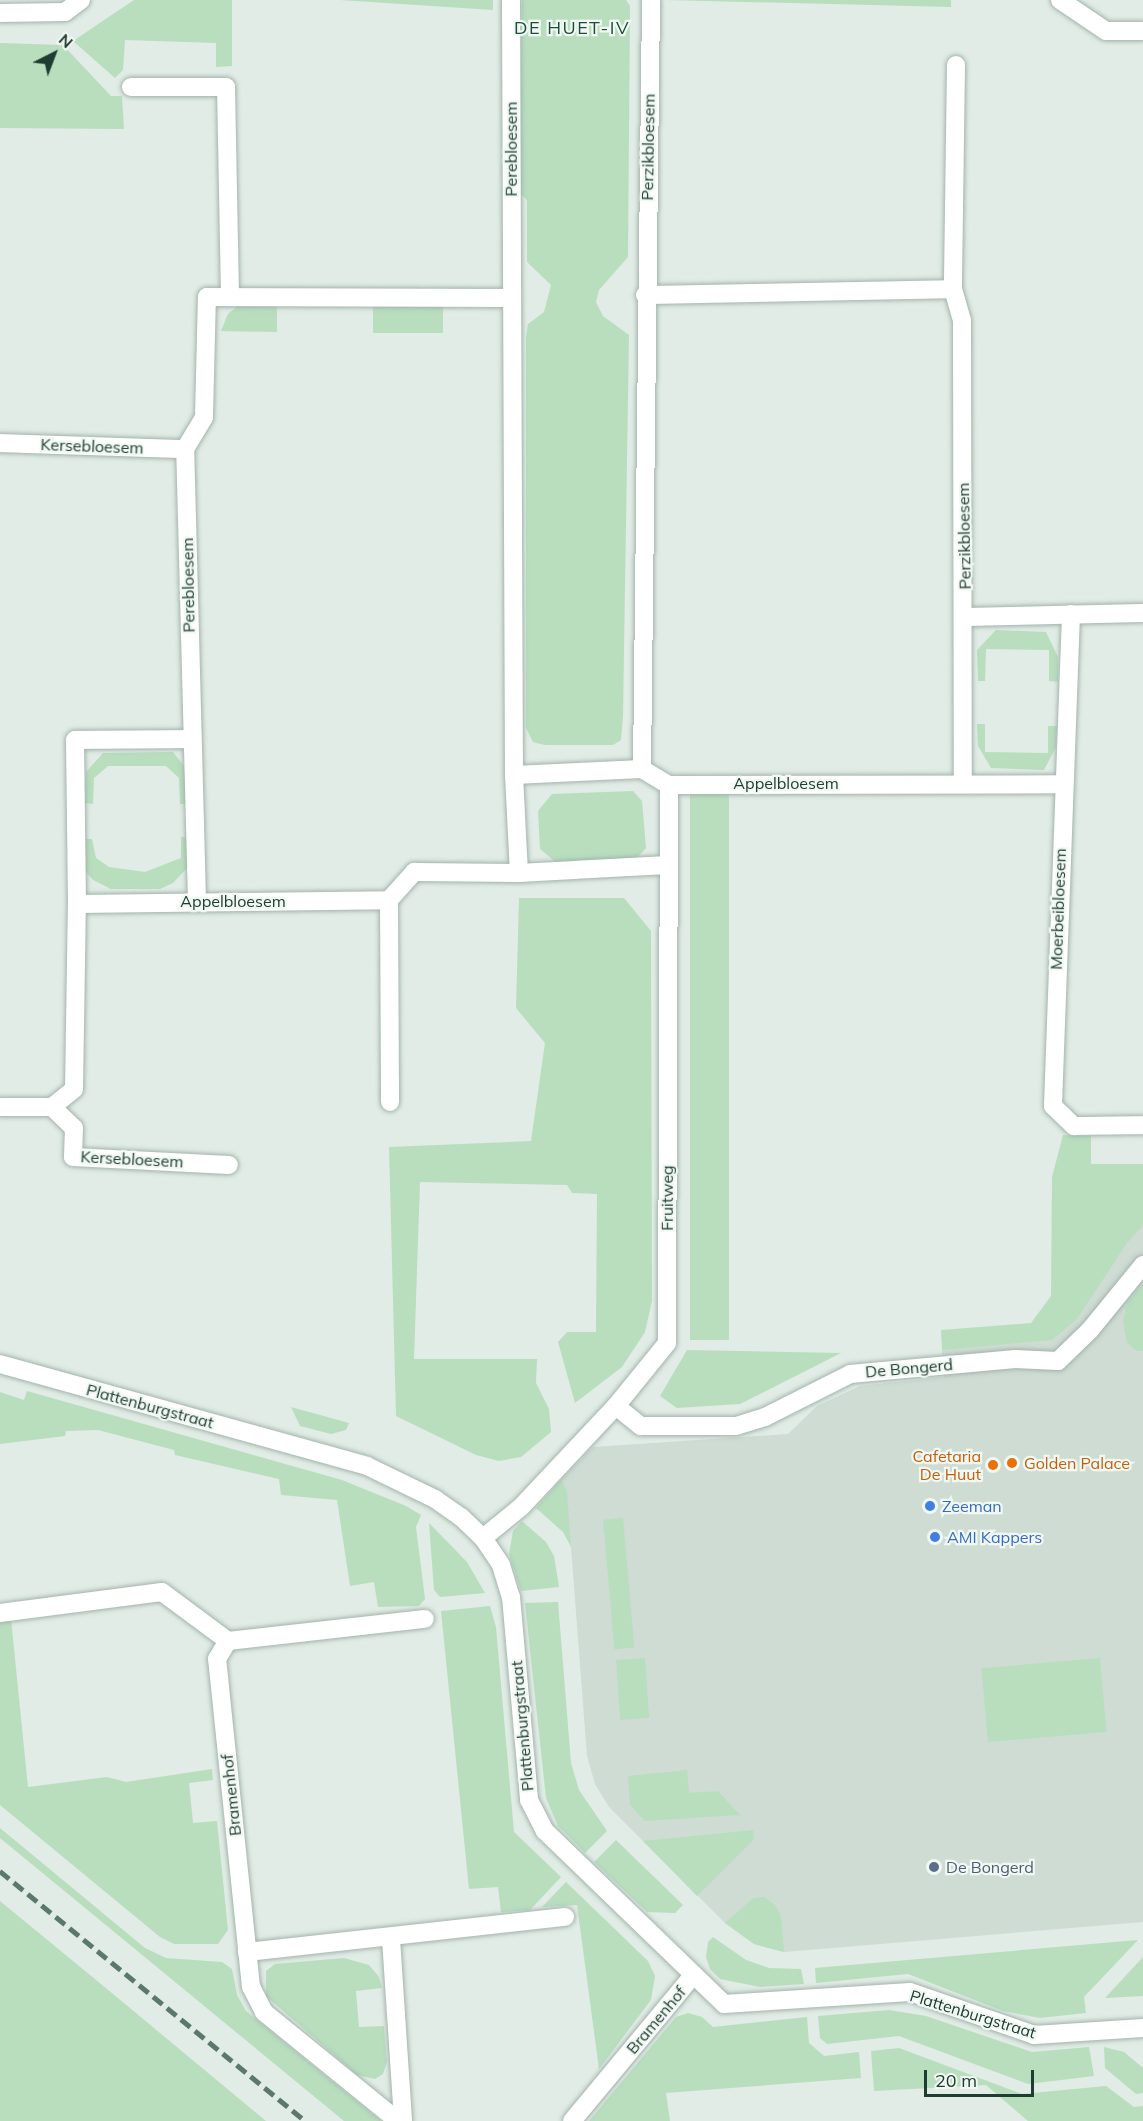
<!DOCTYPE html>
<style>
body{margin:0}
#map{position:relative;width:1143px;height:2121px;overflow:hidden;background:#e0ece5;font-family:Mulish,sans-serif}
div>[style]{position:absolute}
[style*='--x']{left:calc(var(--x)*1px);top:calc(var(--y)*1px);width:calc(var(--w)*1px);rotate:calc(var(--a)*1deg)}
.built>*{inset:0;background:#cedcd4}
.green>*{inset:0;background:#b8debe;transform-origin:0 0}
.roads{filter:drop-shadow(0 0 2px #a3b4ac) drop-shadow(0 0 2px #a3b4ac)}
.lane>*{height:18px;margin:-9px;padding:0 9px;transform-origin:9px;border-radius:9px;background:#fff}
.street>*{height:18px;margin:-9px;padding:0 9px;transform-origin:9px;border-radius:9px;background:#fff}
.secondary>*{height:18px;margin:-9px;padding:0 9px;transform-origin:9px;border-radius:9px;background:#fff}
.rail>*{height:4.5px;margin-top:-2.25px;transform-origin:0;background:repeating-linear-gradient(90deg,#5a786d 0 12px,transparent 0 18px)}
.dots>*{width:16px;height:16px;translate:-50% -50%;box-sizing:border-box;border:3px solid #f1f8f3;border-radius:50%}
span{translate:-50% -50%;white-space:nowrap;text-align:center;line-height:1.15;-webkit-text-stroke:4.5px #f1f8f3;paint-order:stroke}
.street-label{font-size:16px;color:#203d32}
.food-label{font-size:16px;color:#c56008}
.right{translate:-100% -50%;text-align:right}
.left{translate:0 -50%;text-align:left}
.shop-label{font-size:16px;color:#366cbe}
.service-label{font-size:16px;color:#4e5e75}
.neighbourhood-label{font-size:18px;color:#1b4f3c;letter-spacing:1.5px}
.north{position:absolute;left:24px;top:24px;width:60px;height:60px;-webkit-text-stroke:4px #f1f8f3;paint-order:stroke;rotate:42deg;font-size:16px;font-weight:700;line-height:24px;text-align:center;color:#203d32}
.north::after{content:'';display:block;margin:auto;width:21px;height:27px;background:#203d32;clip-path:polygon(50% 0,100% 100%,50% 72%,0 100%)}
.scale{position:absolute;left:924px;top:2070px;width:110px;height:27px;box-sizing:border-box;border:3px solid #203d32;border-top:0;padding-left:8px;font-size:18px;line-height:21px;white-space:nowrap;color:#203d32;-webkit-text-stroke:4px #f1f8f3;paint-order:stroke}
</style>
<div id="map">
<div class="built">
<i style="clip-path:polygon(1143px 1223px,1143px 1922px,784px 1952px,754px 1944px,725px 1923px,609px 1807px,595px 1784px,587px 1756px,571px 1547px,561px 1480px,593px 1447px,788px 1434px,817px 1406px,860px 1386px,944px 1377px,942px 1350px,1051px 1329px,1135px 1225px)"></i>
</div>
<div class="green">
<i style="clip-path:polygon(134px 0,232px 0,232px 66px,216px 67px,216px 43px,125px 40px,123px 70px,115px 78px,73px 41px)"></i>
<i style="clip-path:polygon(340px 0,493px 0,493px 10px)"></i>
<i style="clip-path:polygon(522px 0,626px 0,630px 6px,628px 257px,599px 290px,596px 302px,603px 316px,629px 335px,623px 716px,621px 740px,613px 745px,545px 745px,533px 742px,526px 728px,526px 337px,528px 324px,544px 312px,551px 285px,527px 262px,527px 200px,519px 192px)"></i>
<i style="clip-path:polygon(666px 0,951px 0,951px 7px)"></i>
<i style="clip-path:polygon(0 43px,63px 45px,111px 96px,122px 96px,124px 129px,0 128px)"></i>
<i style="clip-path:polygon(240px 304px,277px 305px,277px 332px,221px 331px,228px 314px)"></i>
<i style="left:373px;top:305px;width:70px;height:28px"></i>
<i style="clip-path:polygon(996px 630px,1046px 632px,1058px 657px,1058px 682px,1049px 681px,1049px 650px,986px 649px,985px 681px,978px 681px,977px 650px)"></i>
<i style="clip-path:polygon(977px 724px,985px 724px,985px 752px,1048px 753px,1048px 726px,1057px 726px,1056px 747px,1044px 770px,991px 768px,978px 746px)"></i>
<i style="clip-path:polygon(173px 752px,188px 771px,186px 804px,180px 804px,179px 778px,166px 766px,108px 766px,94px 778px,93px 804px,85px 803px,86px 772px,103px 753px)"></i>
<i style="left:690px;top:783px;width:39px;height:557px"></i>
<i style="clip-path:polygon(633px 791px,642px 801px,646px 848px,632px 863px,558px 864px,540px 849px,538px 811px,552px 794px)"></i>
<i style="clip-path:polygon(181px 837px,187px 837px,187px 868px,173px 883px,160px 889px,111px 889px,93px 880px,85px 871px,84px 839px,92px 839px,96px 858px,109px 867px,145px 872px,181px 858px)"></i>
<i style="clip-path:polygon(519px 898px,624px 898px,651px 931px,652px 1301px,645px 1332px,622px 1367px,575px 1403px,558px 1342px,567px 1332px,596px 1332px,597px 1194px,572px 1193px,567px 1185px,420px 1182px,414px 1359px,537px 1359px,536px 1383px,549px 1409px,551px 1432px,521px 1457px,499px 1461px,476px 1455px,396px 1416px,389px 1147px,531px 1141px,545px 1043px,516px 1008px)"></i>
<i style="clip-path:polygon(1063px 1135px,1091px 1136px,1091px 1164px,1143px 1164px,1143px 1225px,1127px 1243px,1077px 1319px,1052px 1340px,942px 1350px,941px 1330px,1031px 1323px,1051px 1296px,1052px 1177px)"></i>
<i style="clip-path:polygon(1143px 1284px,1143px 1351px,1137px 1351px,1127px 1343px,1123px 1321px,1127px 1303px)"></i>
<i style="clip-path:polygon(687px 1350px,841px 1353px,740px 1404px,677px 1408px,660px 1396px)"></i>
<i style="clip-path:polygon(27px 1391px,342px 1480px,406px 1506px,421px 1515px,416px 1527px,425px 1599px,419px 1606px,378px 1607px,374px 1582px,350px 1586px,337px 1500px,281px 1495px,279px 1479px,175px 1455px,174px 1450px,98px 1430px,66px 1431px,65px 1436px,0 1444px,0 1392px,24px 1400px)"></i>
<i style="clip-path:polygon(291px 1407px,349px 1423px,346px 1430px,331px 1434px,300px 1426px)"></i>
<i style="clip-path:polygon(561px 1480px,567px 1491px,571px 1547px,563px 1532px,536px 1508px)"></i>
<i style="left:623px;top:1518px;width:130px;height:20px;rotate:85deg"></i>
<i style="clip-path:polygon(522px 1521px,546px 1542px,554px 1556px,559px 1587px,521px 1591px,509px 1554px,513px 1531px)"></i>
<i style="clip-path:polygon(429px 1523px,467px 1562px,485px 1593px,440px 1597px,434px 1590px)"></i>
<i style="clip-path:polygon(558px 1602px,571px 1763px,579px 1790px,607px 1831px,585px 1853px,558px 1826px,546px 1798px,525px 1603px)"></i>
<i style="clip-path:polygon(490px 1606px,496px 1627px,514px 1832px,561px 1877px,530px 1910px,501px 1912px,498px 1887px,469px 1889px,441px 1611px)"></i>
<i style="clip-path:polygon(11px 1619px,28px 1787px,107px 1777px,126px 1782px,212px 1769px,213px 1780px,189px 1783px,193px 1823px,217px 1821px,228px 1930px,218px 1944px,174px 1944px,160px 1937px,0 1805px,0 1620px)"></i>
<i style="left:645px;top:1658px;width:60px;height:29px;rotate:86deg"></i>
<i style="left:1100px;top:1658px;width:74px;height:119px;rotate:85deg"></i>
<i style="clip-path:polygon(687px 1770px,689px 1793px,718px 1791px,740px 1815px,645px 1821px,630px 1805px,628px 1776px)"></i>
<i style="clip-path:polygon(0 1828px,145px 1948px,166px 1958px,222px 1962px,232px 1969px,237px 1995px,246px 2011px,381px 2121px,344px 2121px,0 1838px)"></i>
<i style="clip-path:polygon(753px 1830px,754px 1839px,697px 1896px,643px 1841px)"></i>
<i style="clip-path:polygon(616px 1840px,683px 1905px,675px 1913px,647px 1912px,594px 1862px)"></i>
<i style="clip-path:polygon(566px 1882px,648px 1961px,655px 1976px,651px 2000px,599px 2069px,577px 1905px,542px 1907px)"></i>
<i style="clip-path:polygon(764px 1897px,775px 1905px,781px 1916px,784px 1952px,754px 1944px,725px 1923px,753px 1898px)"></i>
<i style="clip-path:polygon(0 1901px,107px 1989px,266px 2121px,0 2121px)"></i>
<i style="clip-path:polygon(713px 1937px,746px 1960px,769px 1968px,801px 1969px,804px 1984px,760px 1987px,720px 1979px,710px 1969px,706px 1957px,708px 1942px)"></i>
<i style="clip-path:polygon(1138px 1940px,1084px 1997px,1086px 2013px,1040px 2018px,1003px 2011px,908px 1974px,816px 1983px,815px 1968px)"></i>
<i style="clip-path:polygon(1143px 1957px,1143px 1996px,1105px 1998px)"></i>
<i style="clip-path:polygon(344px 1958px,369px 1965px,379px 1977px,382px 1988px,356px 1991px,359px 2027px,384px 2026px,387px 2062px,383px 2074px,375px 2079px,357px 2075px,266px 1996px,266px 1971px,275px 1964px)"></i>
<i style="clip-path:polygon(889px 2010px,926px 2016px,1032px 2052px,1089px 2047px,1094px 2076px,1028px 2084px,899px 2036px,827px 2044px,820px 2038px,818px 2016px)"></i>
<i style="clip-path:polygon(688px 2013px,702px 2017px,713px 2027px,807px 2017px,809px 2043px,824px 2056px,859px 2052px,861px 2078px,666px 2093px,670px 2121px,589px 2121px,676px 2017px)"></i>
<i style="clip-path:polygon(1104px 2047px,1124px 2052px,1143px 2068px,1143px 2093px,1136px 2094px,1105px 2068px)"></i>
<i style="clip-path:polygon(899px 2048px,1022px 2094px,1106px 2086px,1134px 2107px,1143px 2106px,1143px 2121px,1028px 2121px,986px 2085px,874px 2091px,871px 2051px)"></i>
</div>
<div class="roads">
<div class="lane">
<i style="--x:1058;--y:1361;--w:45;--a:-44.1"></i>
<i style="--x:1090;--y:1330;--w:84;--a:-50.8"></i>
</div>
<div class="street">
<i style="--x:511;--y:0;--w:775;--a:89.78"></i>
<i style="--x:514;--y:775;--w:98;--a:87.1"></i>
<i style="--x:1060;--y:0;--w:55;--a:34"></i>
<i style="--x:1106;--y:31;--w:37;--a:0"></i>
<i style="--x:0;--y:13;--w:65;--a:-0.9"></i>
<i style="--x:65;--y:12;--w:20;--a:-37"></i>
<i style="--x:956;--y:65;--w:224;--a:90.8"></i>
<i style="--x:953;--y:289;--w:32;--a:74"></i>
<i style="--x:962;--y:320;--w:464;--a:89.9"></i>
<i style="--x:131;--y:87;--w:95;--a:0"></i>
<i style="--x:226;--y:87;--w:209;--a:88.9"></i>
<i style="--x:645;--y:295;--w:308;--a:-1.1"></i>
<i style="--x:0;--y:443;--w:185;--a:1.9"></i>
<i style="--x:1071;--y:614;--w:492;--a:92.1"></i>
<i style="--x:1053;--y:1106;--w:29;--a:44"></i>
<i style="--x:1074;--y:1126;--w:69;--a:-0.8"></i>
<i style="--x:965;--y:617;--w:178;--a:-1.3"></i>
<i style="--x:642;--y:769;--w:769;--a:-89.33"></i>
<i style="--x:514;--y:775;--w:128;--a:-2.7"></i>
<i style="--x:642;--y:769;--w:31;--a:31"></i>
<i style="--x:669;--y:785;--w:393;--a:-0.1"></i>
<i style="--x:389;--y:900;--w:202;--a:89.7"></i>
<i style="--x:197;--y:901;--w:452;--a:-91.5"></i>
<i style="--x:185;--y:449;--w:37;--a:-59"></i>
<i style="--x:204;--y:417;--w:120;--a:-88.6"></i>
<i style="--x:207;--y:297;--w:303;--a:0.2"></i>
<i style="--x:77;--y:904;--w:164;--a:-90.7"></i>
<i style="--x:75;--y:740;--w:116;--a:-0.5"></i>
<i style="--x:0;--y:1107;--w:52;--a:0"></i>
<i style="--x:52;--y:1107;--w:30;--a:44"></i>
<i style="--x:74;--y:1128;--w:29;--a:92"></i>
<i style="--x:73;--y:1157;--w:156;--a:2.9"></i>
<i style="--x:52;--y:1107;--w:28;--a:-39"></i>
<i style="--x:74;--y:1089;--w:185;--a:-89.1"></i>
<i style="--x:77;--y:904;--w:312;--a:-0.7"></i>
<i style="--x:389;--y:900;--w:38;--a:-48"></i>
<i style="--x:414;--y:872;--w:105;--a:0.5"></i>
<i style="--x:519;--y:873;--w:149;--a:-3.1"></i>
<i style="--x:616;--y:1406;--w:32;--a:39"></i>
<i style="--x:641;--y:1426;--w:95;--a:0"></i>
<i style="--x:736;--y:1426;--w:30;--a:-17"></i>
<i style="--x:765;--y:1417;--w:95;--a:-26.8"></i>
<i style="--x:850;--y:1374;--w:166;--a:-5.2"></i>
<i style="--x:1015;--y:1359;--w:43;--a:2.7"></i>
<i style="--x:483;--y:1538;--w:49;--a:-39.2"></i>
<i style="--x:521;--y:1507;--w:139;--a:-46.8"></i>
<i style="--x:616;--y:1406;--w:81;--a:-51"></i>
<i style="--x:667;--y:1343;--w:558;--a:-89.79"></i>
<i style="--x:0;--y:1613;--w:163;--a:-7.4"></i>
<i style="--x:162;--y:1592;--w:82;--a:36.6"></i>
<i style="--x:391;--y:1939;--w:182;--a:86.2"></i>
<i style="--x:247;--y:1952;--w:320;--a:-6.3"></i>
<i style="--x:398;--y:2121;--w:173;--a:-140.9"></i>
<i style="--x:264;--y:2012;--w:28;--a:-117"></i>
<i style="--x:251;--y:1987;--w:330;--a:-95.9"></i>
<i style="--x:217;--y:1659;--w:21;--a:-59"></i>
<i style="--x:228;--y:1641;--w:198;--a:-6.4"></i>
<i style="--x:572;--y:2121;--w:190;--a:-50.3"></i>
</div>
<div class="secondary">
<i style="--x:0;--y:1364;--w:381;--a:15.5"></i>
<i style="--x:367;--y:1466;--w:76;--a:25.9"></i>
<i style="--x:435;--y:1499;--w:32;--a:35"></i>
<i style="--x:461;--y:1517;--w:30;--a:44"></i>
<i style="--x:483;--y:1538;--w:32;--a:56"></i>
<i style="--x:501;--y:1565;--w:34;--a:73"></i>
<i style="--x:511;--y:1597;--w:204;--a:84.9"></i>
<i style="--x:529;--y:1800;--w:35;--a:63"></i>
<i style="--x:545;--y:1831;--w:249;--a:44"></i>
<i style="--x:724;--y:2004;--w:186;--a:-3.7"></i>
<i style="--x:910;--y:1992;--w:131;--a:19.1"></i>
<i style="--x:1034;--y:2035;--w:109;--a:-3.7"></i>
</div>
</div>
<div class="rail">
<i style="--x:0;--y:1871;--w:394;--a:39.3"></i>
</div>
<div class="dots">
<i style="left:1012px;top:1463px;background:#e8710a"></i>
<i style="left:993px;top:1465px;background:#e8710a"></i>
<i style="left:930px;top:1506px;background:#3f7fe0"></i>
<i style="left:935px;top:1537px;background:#3f7fe0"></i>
<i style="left:934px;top:1867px;background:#5c6f8a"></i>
</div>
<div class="street-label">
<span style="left:648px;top:147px;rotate:-89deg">Perzikbloesem</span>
<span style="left:511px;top:149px;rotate:-90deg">Perebloesem</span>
<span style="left:92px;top:446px;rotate:2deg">Kersebloesem</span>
<span style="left:964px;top:536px;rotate:-91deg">Perzikbloesem</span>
<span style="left:188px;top:585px;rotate:-91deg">Perebloesem</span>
<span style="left:786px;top:783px">Appelbloesem</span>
<span style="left:233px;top:901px">Appelbloesem</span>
<span style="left:1058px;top:909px;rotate:-88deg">Moerbeibloesem</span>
<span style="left:132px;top:1159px;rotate:3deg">Kersebloesem</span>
<span style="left:667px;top:1198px;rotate:-90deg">Fruitweg</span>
<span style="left:909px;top:1368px;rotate:-5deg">De Bongerd</span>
<span style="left:150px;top:1406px;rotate:15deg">Plattenburgstraat</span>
<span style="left:522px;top:1726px;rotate:-95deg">Plattenburgstraat</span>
<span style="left:231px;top:1795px;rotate:-96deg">Bramenhof</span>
<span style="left:973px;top:2014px;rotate:17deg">Plattenburgstraat</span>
<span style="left:656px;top:2020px;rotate:-50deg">Bramenhof</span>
</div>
<div class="food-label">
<span class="right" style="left:981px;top:1465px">Cafetaria<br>De Huut</span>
<span class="left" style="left:1024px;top:1463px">Golden Palace</span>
</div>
<div class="shop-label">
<span class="left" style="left:942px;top:1506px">Zeeman</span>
<span class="left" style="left:947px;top:1537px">AMI Kappers</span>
</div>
<div class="service-label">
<span class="left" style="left:946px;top:1867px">De Bongerd</span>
</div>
<div class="neighbourhood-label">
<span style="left:572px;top:28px">DE HUET-IV</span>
</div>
<div class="north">N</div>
<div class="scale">20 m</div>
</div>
